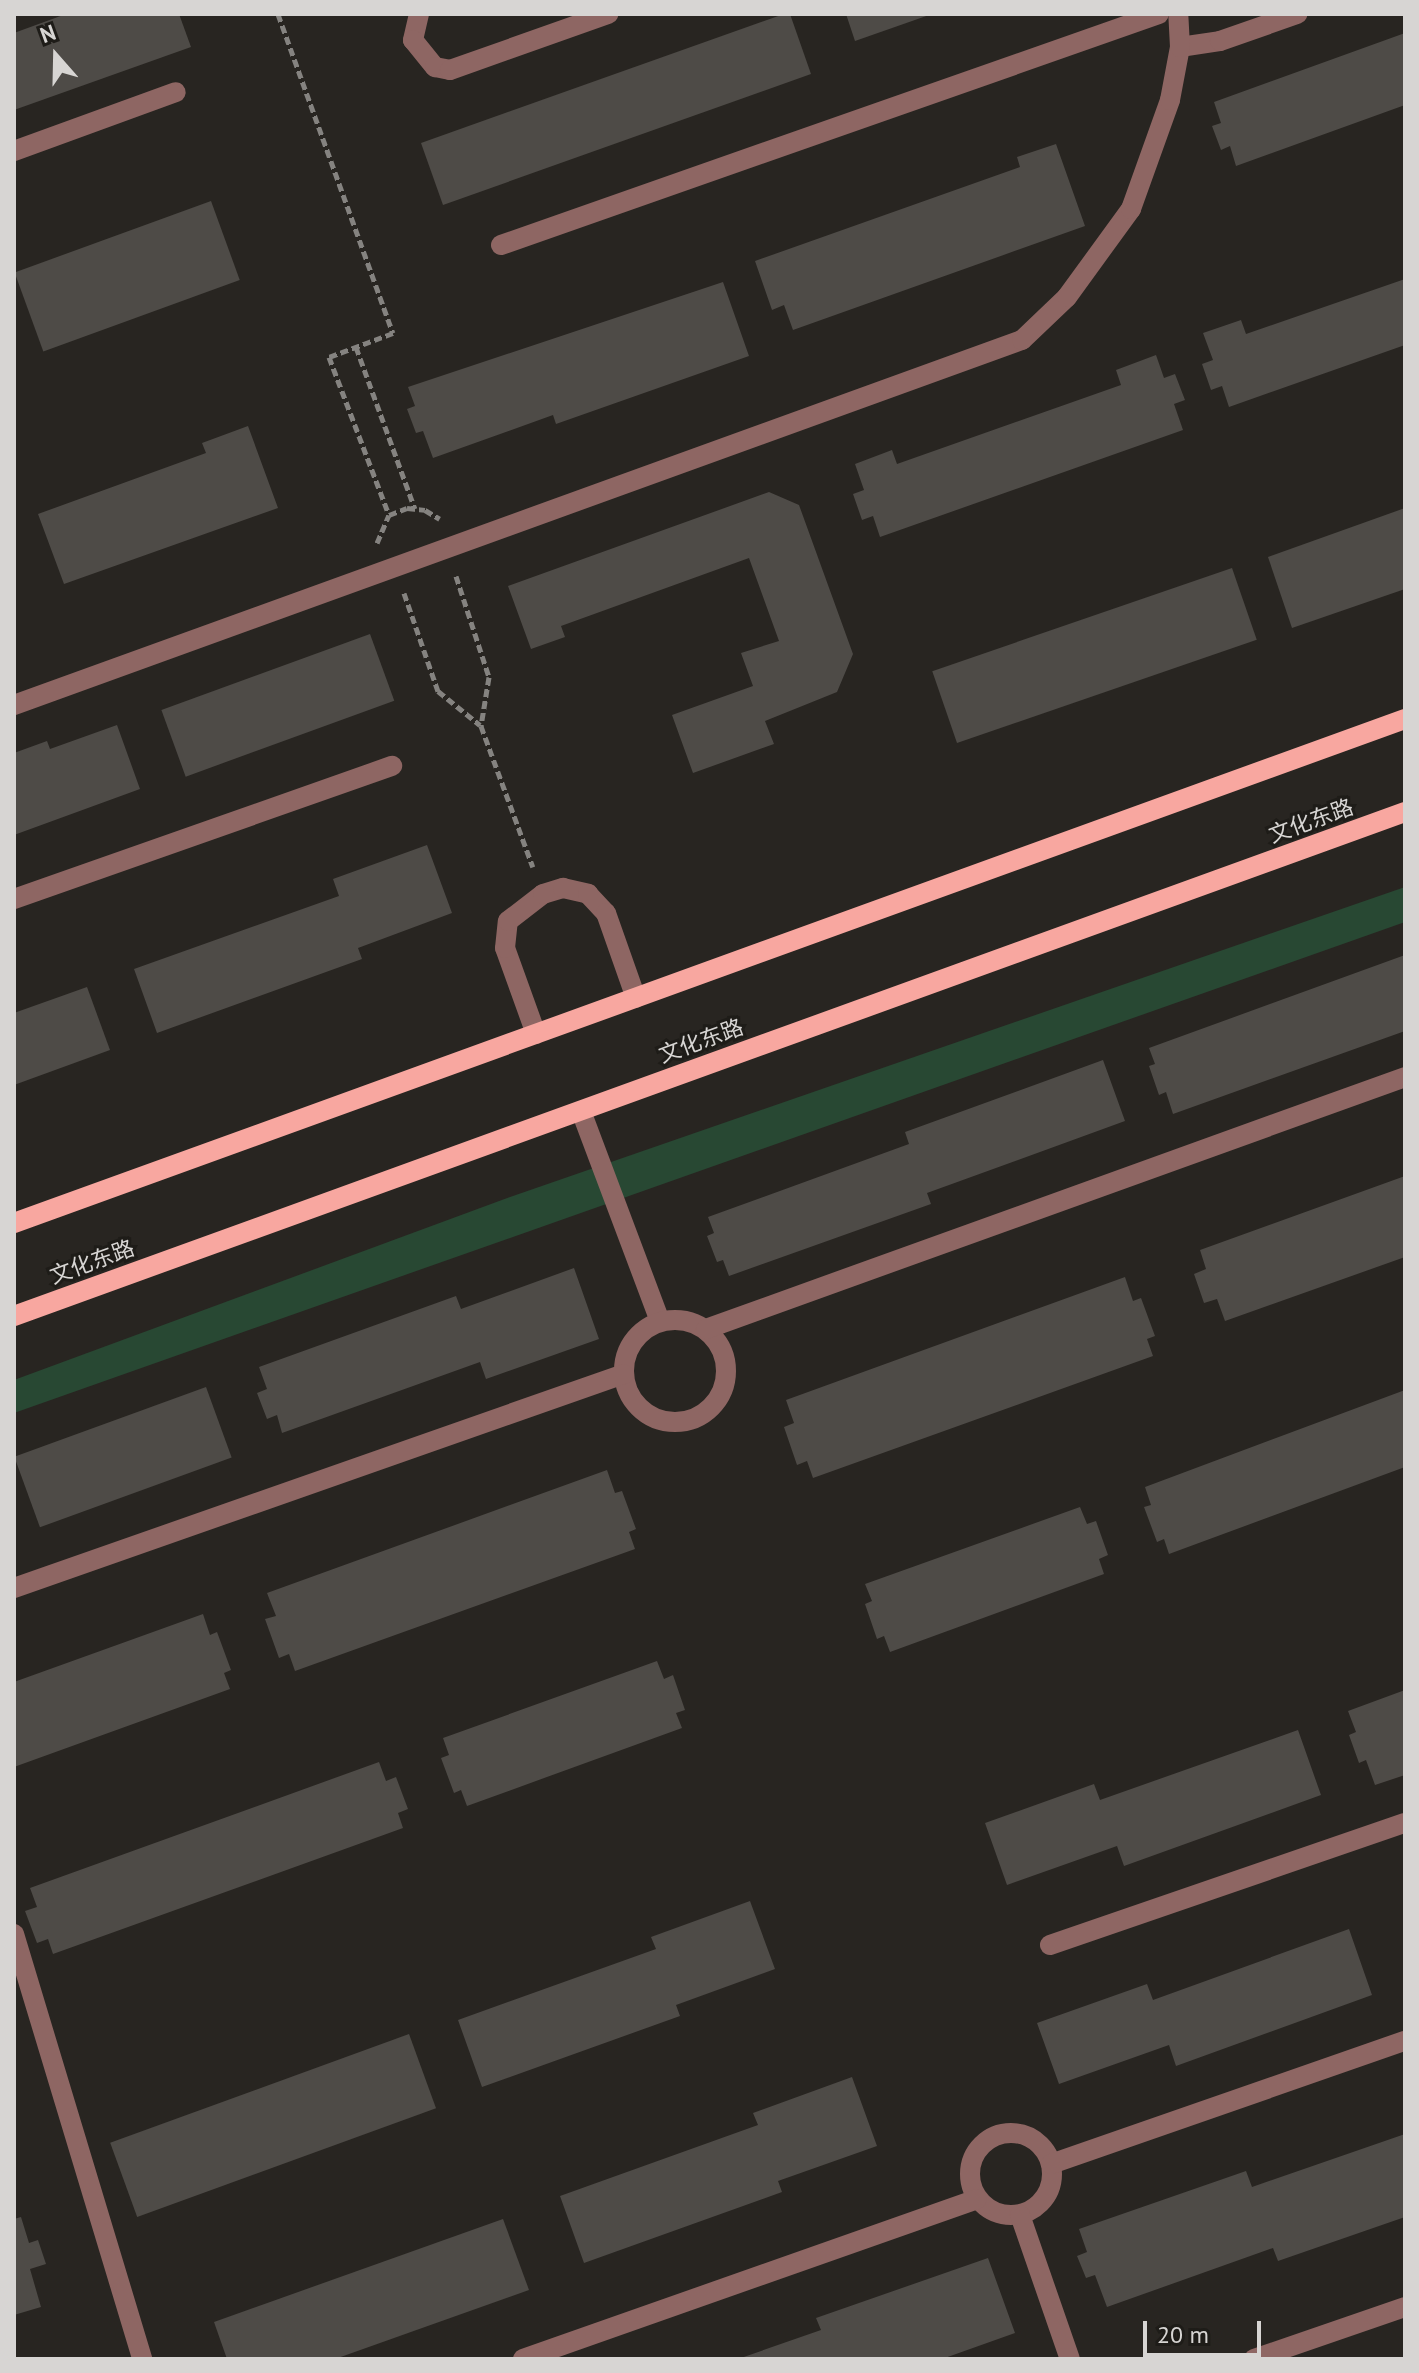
<!DOCTYPE html>
<meta charset="utf-8">
<style>
body{margin:0}
#map{position:relative;width:1419px;height:2373px;overflow:hidden;background:#282521;font-family:"PT Sans","Noto Sans SC",sans-serif}
div>[style]{position:absolute}
[style*='--x']{left:calc(var(--x)*1px);top:calc(var(--y)*1px);width:calc(var(--w)*1px);rotate:calc(var(--a)*1deg)}
.green>*{inset:0;background:#284833}
.building>*{inset:0;background:#4e4b47;transform-origin:0 0}
.path>*{height:5px;margin-top:-2.5px;transform-origin:0;background:repeating-linear-gradient(90deg,#858380 0 8px,transparent 0 12px)}
.minor>*{height:20px;margin:-10px;padding:0 10px;transform-origin:10px;border-radius:10px;background:#8e6663}
.minor>.ring{margin:-10px;padding:0;box-sizing:content-box;background:none;border:20px solid #8e6663;border-radius:50%}
.major>*{height:20px;margin:-10px;padding:0 10px;transform-origin:10px;border-radius:10px;background:#f8a7a0}
span{translate:-50% -50%;white-space:nowrap;text-align:center;line-height:1.15;-webkit-text-stroke:6px #1e1c18;paint-order:stroke}
.street-label{font-size:22px;color:#d7d5d3}
.frame{position:absolute;inset:0;border:16px solid #d7d5d3;pointer-events:none}
.north{position:absolute;left:16px;top:16px;width:80px;height:80px;-webkit-text-stroke:6px #1e1c18;paint-order:stroke;rotate:340deg;font-size:22px;font-weight:700;line-height:32px;text-align:center;color:#d7d5d3}
.north::after{content:'';display:block;margin:auto;width:28px;height:36px;background:#d7d5d3;clip-path:polygon(50% 0,100% 100%,50% 72%,0 100%)}
.scale{position:absolute;left:1143px;top:2321px;width:118px;height:36px;box-sizing:border-box;border:4px solid #d7d5d3;border-top:0;padding-left:10px;font-size:24px;line-height:28px;white-space:nowrap;color:#d7d5d3;-webkit-text-stroke:6px #1e1c18;paint-order:stroke}
</style>
<div id="map">
<div class="green">
<i style="clip-path:polygon(1405px 887px,1405px 922px,14px 1413px,14px 1380px,513px 1196px)"></i>
</div>
<div class="building">
<i style="clip-path:polygon(66px 14px,179px 14px,191px 47px,14px 110px,14px 33px)"></i>
<i style="clip-path:polygon(784px 14px,790px 14px,811px 74px,443px 205px,421px 143px)"></i>
<i style="clip-path:polygon(846px 14px,932px 14px,855px 41px)"></i>
<i style="clip-path:polygon(1405px 33px,1405px 105px,1236px 166px,1230px 146px,1221px 150px,1212px 126px,1221px 123px,1214px 102px)"></i>
<i style="clip-path:polygon(1056px 144px,1085px 226px,793px 330px,784px 305px,772px 310px,755px 261px,1020px 167px,1017px 157px)"></i>
<i style="left:211px;top:201px;width:84px;height:209px;rotate:70deg"></i>
<i style="clip-path:polygon(1405px 279px,1405px 345px,1229px 407px,1222px 386px,1211px 390px,1202px 364px,1213px 360px,1203px 333px,1241px 320px,1246px 334px)"></i>
<i style="clip-path:polygon(723px 282px,749px 356px,556px 424px,553px 415px,433px 458px,423px 431px,416px 433px,407px 409px,415px 406px,408px 387px)"></i>
<i style="clip-path:polygon(1156px 355px,1164px 378px,1175px 374px,1185px 400px,1174px 404px,1183px 430px,880px 537px,873px 516px,862px 520px,853px 494px,864px 490px,855px 464px,892px 450px,897px 464px,1121px 385px,1116px 370px)"></i>
<i style="clip-path:polygon(248px 426px,278px 508px,64px 584px,38px 514px,206px 453px,202px 443px)"></i>
<i style="clip-path:polygon(769px 492px,799px 505px,853px 654px,837px 692px,765px 721px,774px 744px,693px 773px,672px 715px,753px 686px,741px 653px,779px 641px,749px 558px,561px 626px,565px 637px,531px 649px,508px 586px)"></i>
<i style="clip-path:polygon(1405px 508px,1405px 589px,1292px 628px,1268px 557px)"></i>
<i style="left:1232px;top:568px;width:76px;height:317px;rotate:71deg"></i>
<i style="left:370px;top:634px;width:71px;height:222px;rotate:70deg"></i>
<i style="clip-path:polygon(117px 725px,140px 789px,14px 835px,14px 753px,47px 741px,50px 749px)"></i>
<i style="clip-path:polygon(427px 845px,452px 913px,358px 948px,362px 959px,157px 1033px,134px 969px,339px 896px,333px 879px)"></i>
<i style="clip-path:polygon(1405px 955px,1405px 1031px,1173px 1114px,1166px 1092px,1159px 1095px,1149px 1066px,1155px 1064px,1149px 1048px)"></i>
<i style="clip-path:polygon(87px 987px,110px 1050px,14px 1085px,14px 1013px)"></i>
<i style="clip-path:polygon(1103px 1060px,1125px 1121px,927px 1193px,931px 1204px,729px 1276px,723px 1260px,717px 1262px,707px 1236px,714px 1233px,708px 1217px,909px 1144px,905px 1132px)"></i>
<i style="clip-path:polygon(1405px 1176px,1405px 1257px,1225px 1321px,1217px 1299px,1204px 1303px,1194px 1274px,1206px 1269px,1200px 1250px)"></i>
<i style="clip-path:polygon(574px 1268px,599px 1339px,486px 1379px,480px 1362px,282px 1433px,277px 1415px,267px 1419px,257px 1393px,267px 1389px,259px 1367px,456px 1296px,461px 1309px)"></i>
<i style="clip-path:polygon(1125px 1277px,1133px 1301px,1141px 1298px,1155px 1336px,1147px 1339px,1153px 1356px,813px 1478px,807px 1461px,797px 1465px,784px 1427px,794px 1423px,786px 1400px)"></i>
<i style="left:206px;top:1387px;width:75px;height:204px;rotate:70deg"></i>
<i style="clip-path:polygon(1405px 1390px,1405px 1467px,1169px 1554px,1164px 1539px,1157px 1542px,1144px 1507px,1151px 1505px,1145px 1487px)"></i>
<i style="clip-path:polygon(607px 1470px,615px 1493px,622px 1491px,636px 1529px,629px 1532px,635px 1549px,295px 1671px,289px 1654px,279px 1658px,265px 1619px,276px 1616px,267px 1593px)"></i>
<i style="clip-path:polygon(1080px 1507px,1087px 1524px,1096px 1521px,1108px 1555px,1099px 1559px,1104px 1574px,890px 1652px,884px 1636px,877px 1639px,865px 1604px,872px 1601px,865px 1584px)"></i>
<i style="clip-path:polygon(203px 1614px,210px 1635px,217px 1632px,231px 1670px,224px 1673px,230px 1689px,14px 1767px,14px 1682px)"></i>
<i style="clip-path:polygon(657px 1661px,664px 1679px,673px 1675px,685px 1710px,676px 1713px,682px 1728px,467px 1806px,461px 1790px,454px 1793px,441px 1758px,449px 1755px,443px 1738px)"></i>
<i style="clip-path:polygon(1405px 1690px,1405px 1775px,1375px 1785px,1366px 1760px,1359px 1763px,1349px 1735px,1356px 1732px,1348px 1711px)"></i>
<i style="clip-path:polygon(1298px 1730px,1321px 1795px,1124px 1866px,1117px 1846px,1007px 1885px,985px 1823px,1094px 1784px,1100px 1800px)"></i>
<i style="clip-path:polygon(379px 1762px,386px 1781px,396px 1777px,408px 1809px,398px 1813px,403px 1828px,53px 1954px,48px 1939px,37px 1943px,25px 1911px,37px 1907px,30px 1888px)"></i>
<i style="clip-path:polygon(750px 1901px,775px 1969px,676px 2005px,680px 2016px,482px 2087px,458px 2020px,656px 1949px,651px 1937px)"></i>
<i style="clip-path:polygon(1349px 1929px,1372px 1995px,1176px 2066px,1169px 2045px,1059px 2084px,1037px 2023px,1147px 1984px,1153px 2000px)"></i>
<i style="left:409px;top:2034px;width:79px;height:318px;rotate:70deg"></i>
<i style="clip-path:polygon(852px 2077px,877px 2146px,778px 2181px,782px 2192px,584px 2263px,560px 2196px,758px 2125px,753px 2113px)"></i>
<i style="clip-path:polygon(1405px 2134px,1405px 2217px,1278px 2261px,1273px 2248px,1107px 2307px,1095px 2275px,1086px 2278px,1077px 2256px,1087px 2252px,1079px 2229px,1246px 2171px,1252px 2187px)"></i>
<i style="clip-path:polygon(21px 2217px,29px 2243px,38px 2240px,46px 2264px,30px 2269px,41px 2307px,14px 2315px,14px 2219px)"></i>
<i style="clip-path:polygon(503px 2219px,529px 2290px,335px 2359px,227px 2359px,214px 2322px)"></i>
<i style="clip-path:polygon(988px 2258px,1015px 2333px,942px 2359px,738px 2359px,821px 2330px,816px 2318px)"></i>
</div>
<div class="path">
<i style="--x:278;--y:14;--w:339;--a:70.2"></i>
<i style="--x:393;--y:333;--w:68;--a:159.4"></i>
<i style="--x:329;--y:357;--w:169;--a:69.2"></i>
<i style="--x:356;--y:347;--w:172;--a:70"></i>
<i style="--x:377;--y:543;--w:30;--a:-67"></i>
<i style="--x:389;--y:515;--w:19;--a:-21"></i>
<i style="--x:407;--y:508;--w:18;--a:6"></i>
<i style="--x:425;--y:510;--w:17;--a:31"></i>
<i style="--x:456;--y:576;--w:106;--a:71.9"></i>
<i style="--x:489;--y:677;--w:50;--a:99.3"></i>
<i style="--x:481;--y:726;--w:150;--a:69.8"></i>
<i style="--x:404;--y:593;--w:104;--a:70.9"></i>
<i style="--x:438;--y:691;--w:54;--a:39"></i>
</div>
<div class="minor">
<i style="--x:419;--y:14;--w:27;--a:103"></i>
<i style="--x:413;--y:40;--w:35;--a:51"></i>
<i style="--x:435;--y:67;--w:15;--a:11"></i>
<i style="--x:450;--y:70;--w:168;--a:-19.5"></i>
<i style="--x:1180;--y:47;--w:40;--a:-8.5"></i>
<i style="--x:1220;--y:41;--w:82;--a:-19.3"></i>
<i style="--x:14;--y:151;--w:172;--a:-20"></i>
<i style="--x:501;--y:245;--w:697;--a:-19.34"></i>
<i style="--x:14;--y:705;--w:1072;--a:-19.91"></i>
<i style="--x:1022;--y:340;--w:62;--a:-43.7"></i>
<i style="--x:1067;--y:297;--w:109;--a:-54"></i>
<i style="--x:1131;--y:209;--w:116;--a:-70.3"></i>
<i style="--x:1170;--y:100;--w:54;--a:-79.3"></i>
<i style="--x:1180;--y:47;--w:33;--a:-93"></i>
<i style="--x:14;--y:899;--w:401;--a:-19.4"></i>
<i style="--x:536;--y:1034;--w:91;--a:-109.8"></i>
<i style="--x:505;--y:948;--w:27;--a:-84"></i>
<i style="--x:508;--y:921;--w:44;--a:-37.6"></i>
<i style="--x:543;--y:894;--w:21;--a:-17"></i>
<i style="--x:563;--y:888;--w:26;--a:13"></i>
<i style="--x:588;--y:894;--w:26;--a:47"></i>
<i style="--x:606;--y:913;--w:90;--a:70.6"></i>
<i style="--x:581;--y:1111;--w:224;--a:69.4"></i>
<i class="ring" style="left:624px;top:1320px;width:82px;height:82px"></i>
<i style="--x:706;--y:1329;--w:743;--a:-19.82"></i>
<i style="--x:14;--y:1588;--w:646;--a:-19.33"></i>
<i style="--x:14;--y:1934;--w:444;--a:73.2"></i>
<i style="--x:1050;--y:1945;--w:375;--a:-19"></i>
<i class="ring" style="left:970px;top:2133px;width:62px;height:62px"></i>
<i style="--x:1051;--y:2164;--w:375;--a:-19.2"></i>
<i style="--x:1020;--y:2215;--w:152;--a:70.9"></i>
<i style="--x:523;--y:2359;--w:481;--a:-19.4"></i>
<i style="--x:1254;--y:2359;--w:160;--a:-19"></i>
</div>
<div class="major">
<i style="--x:14;--y:1223;--w:1479;--a:-19.92"></i>
<i style="--x:14;--y:1316;--w:1479;--a:-19.92"></i>
</div>
<div class="street-label">
<span style="left:1311px;top:821px;rotate:-20deg">文化东路</span>
<span style="left:701px;top:1041px;rotate:-20deg">文化东路</span>
<span style="left:92px;top:1262px;rotate:-20deg">文化东路</span>
</div>
<div class="frame"></div>
<div class="north">N</div>
<div class="scale">20 m</div>
</div>
